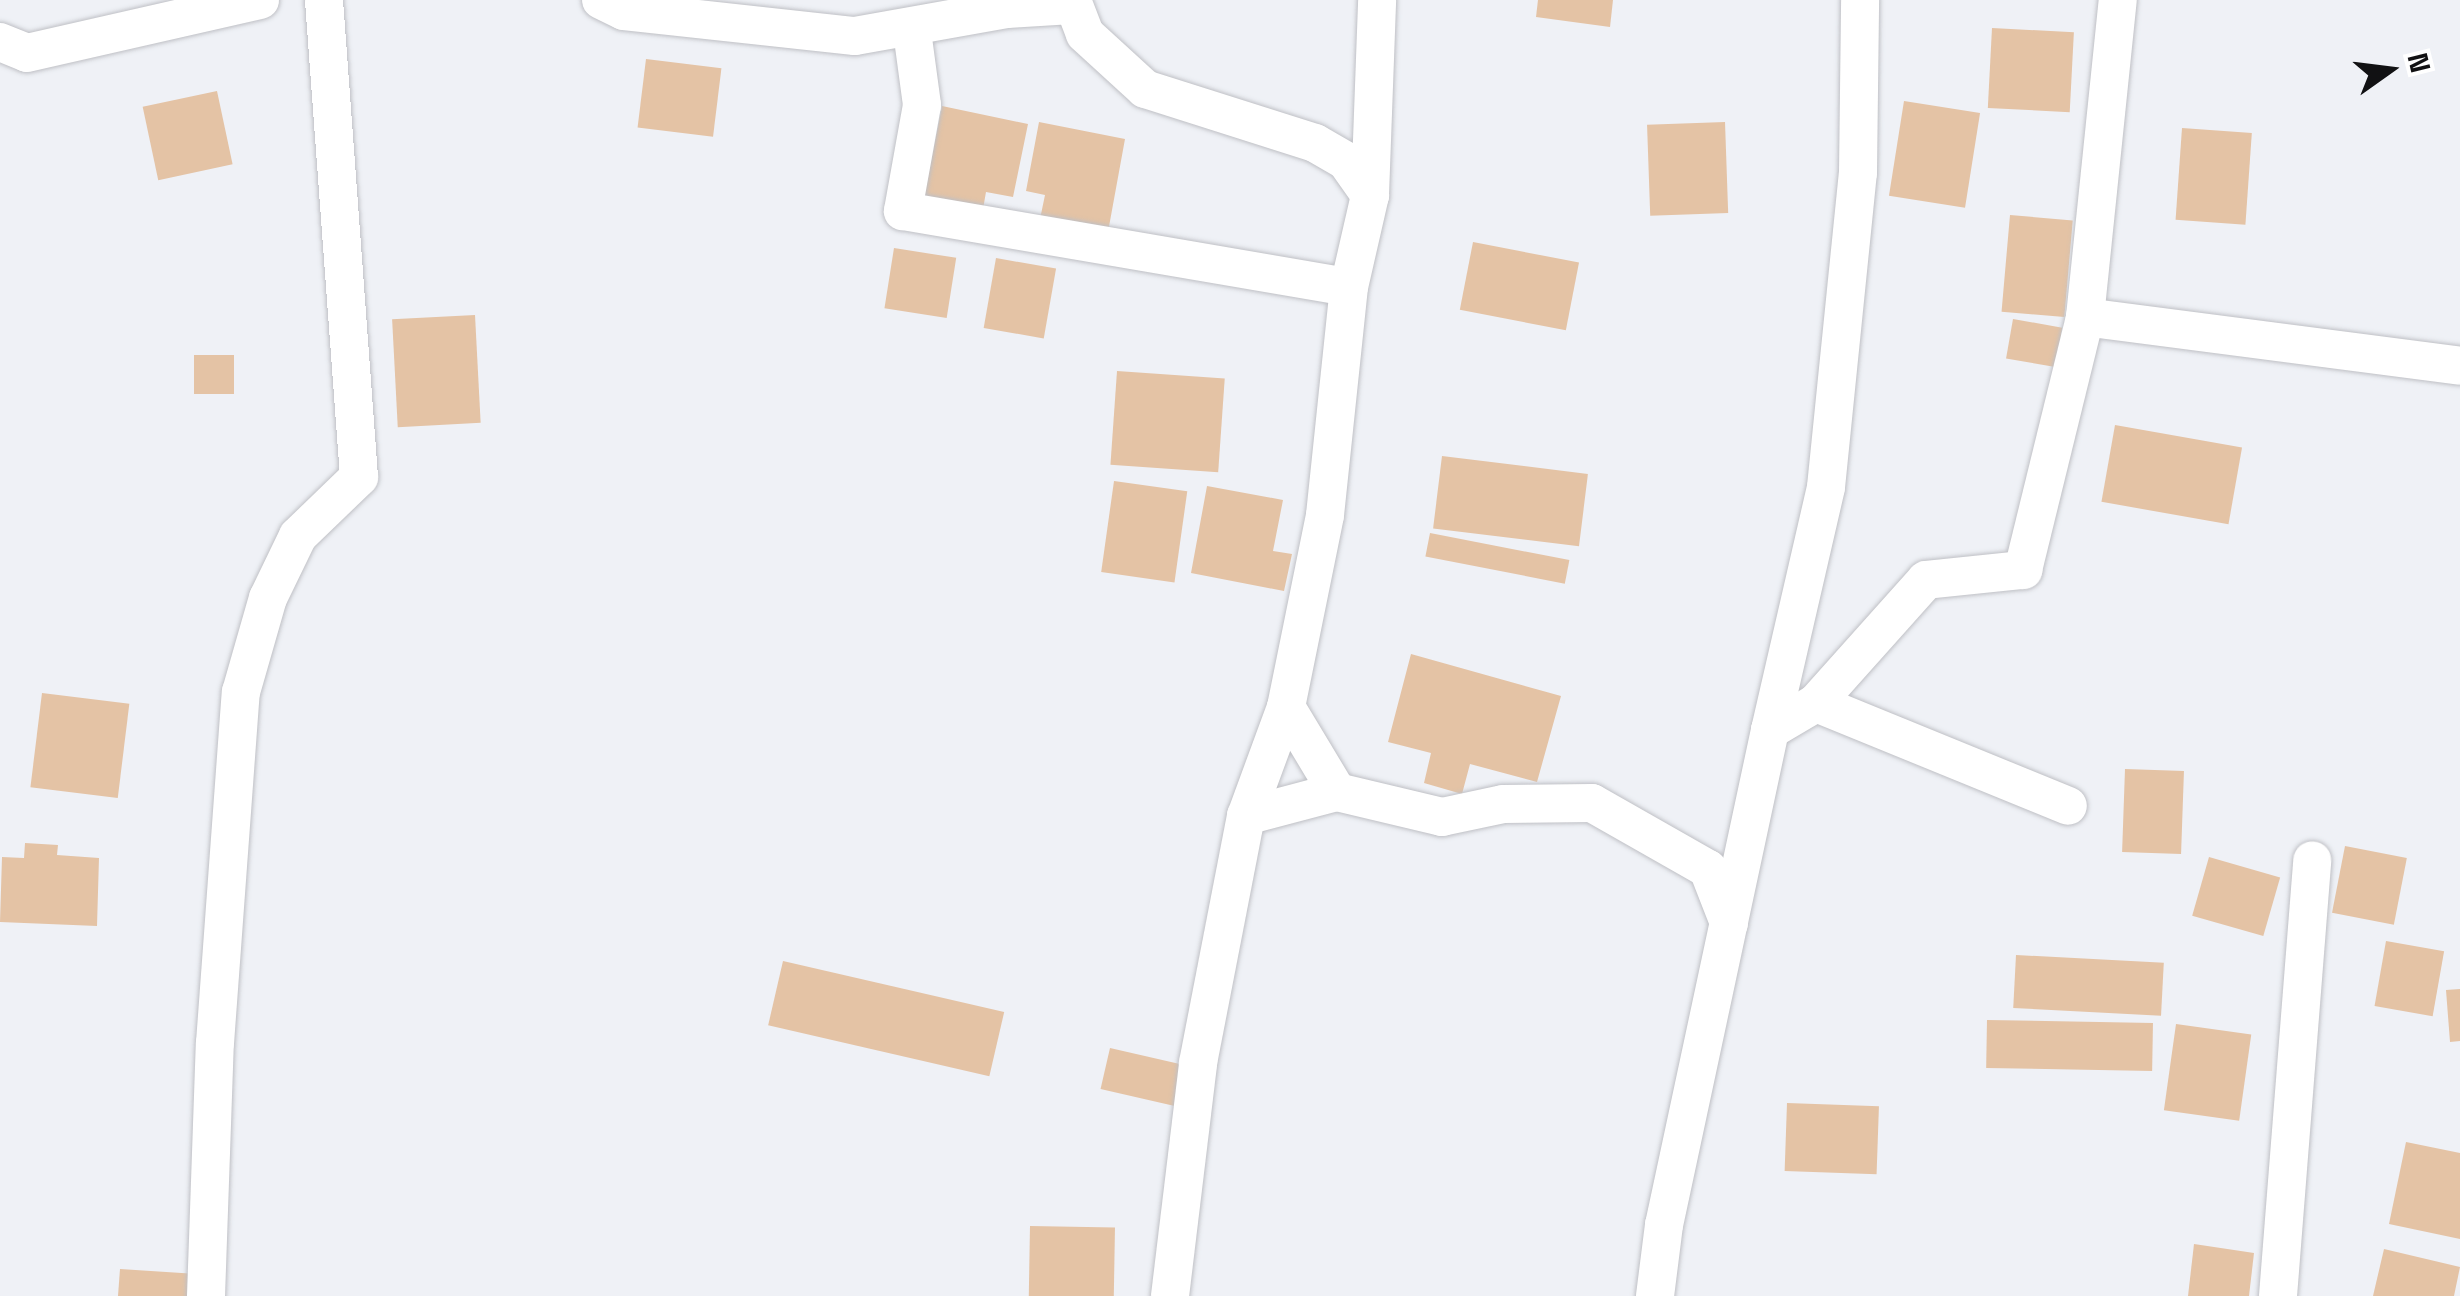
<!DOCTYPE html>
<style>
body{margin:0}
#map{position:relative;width:2460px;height:1296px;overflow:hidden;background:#eff1f6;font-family:"Space Grotesk",sans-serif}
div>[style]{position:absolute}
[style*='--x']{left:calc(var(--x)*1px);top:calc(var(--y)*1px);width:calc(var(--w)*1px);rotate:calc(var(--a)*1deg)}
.building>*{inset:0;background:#e4c3a5;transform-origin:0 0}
.roads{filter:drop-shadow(0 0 2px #bfc0c5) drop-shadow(0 0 2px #bfc0c5)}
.street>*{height:38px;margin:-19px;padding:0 19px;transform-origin:19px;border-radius:19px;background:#fff}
span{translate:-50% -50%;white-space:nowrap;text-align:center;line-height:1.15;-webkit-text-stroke:9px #fff;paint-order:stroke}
.north{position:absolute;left:2340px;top:20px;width:100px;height:100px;-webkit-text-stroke:8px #fff;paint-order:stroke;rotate:76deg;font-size:28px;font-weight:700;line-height:40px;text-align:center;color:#111113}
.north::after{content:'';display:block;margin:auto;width:35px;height:45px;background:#111113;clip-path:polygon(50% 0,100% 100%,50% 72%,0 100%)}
</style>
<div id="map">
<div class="building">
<i style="clip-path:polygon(1538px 0,1613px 0,1610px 27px,1536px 17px)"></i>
<i style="left:1992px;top:28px;width:82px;height:80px;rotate:3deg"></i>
<i style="left:646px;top:59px;width:76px;height:69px;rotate:7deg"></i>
<i style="left:217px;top:91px;width:75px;height:76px;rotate:78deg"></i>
<i style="left:1904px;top:101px;width:77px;height:96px;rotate:9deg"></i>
<i style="clip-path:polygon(942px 106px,1028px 124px,1013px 197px,986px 192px,983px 209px,924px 197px)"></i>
<i style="clip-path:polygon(1039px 122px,1125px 139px,1108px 232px,1040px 219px,1045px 195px,1026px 191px)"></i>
<i style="left:1725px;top:122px;width:91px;height:78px;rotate:88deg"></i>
<i style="left:2182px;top:128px;width:70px;height:92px;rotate:4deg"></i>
<i style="left:2010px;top:215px;width:63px;height:97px;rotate:5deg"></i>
<i style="left:1473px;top:242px;width:108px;height:69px;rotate:11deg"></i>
<i style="left:894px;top:248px;width:63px;height:61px;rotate:9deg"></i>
<i style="left:996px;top:258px;width:61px;height:71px;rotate:10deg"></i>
<i style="left:475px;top:315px;width:108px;height:83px;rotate:87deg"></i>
<i style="left:2013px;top:319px;width:50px;height:40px;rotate:10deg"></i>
<i style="left:194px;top:355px;width:40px;height:39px"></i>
<i style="left:1117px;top:371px;width:108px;height:94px;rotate:4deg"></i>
<i style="left:2115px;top:425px;width:129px;height:78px;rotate:10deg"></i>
<i style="left:1442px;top:456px;width:147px;height:73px;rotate:7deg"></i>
<i style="left:1114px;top:481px;width:74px;height:92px;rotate:8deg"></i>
<i style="clip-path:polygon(1207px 486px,1283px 500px,1273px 551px,1292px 554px,1284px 591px,1191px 573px)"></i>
<i style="left:1430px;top:533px;width:142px;height:24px;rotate:11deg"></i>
<i style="clip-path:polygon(1411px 654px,1561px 696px,1537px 782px,1470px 764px,1462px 794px,1424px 783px,1431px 753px,1388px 742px)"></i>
<i style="left:42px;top:693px;width:88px;height:95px;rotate:7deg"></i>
<i style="left:2125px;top:769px;width:59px;height:83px;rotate:2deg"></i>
<i style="clip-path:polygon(25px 843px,58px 845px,57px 855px,99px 858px,97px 926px,0 922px,2px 857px,24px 858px)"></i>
<i style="left:2345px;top:846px;width:63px;height:68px;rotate:11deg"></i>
<i style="left:2209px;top:857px;width:74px;height:61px;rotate:16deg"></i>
<i style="left:2386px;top:941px;width:59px;height:66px;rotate:10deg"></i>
<i style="left:2016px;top:955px;width:148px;height:53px;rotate:3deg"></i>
<i style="left:783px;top:961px;width:227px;height:66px;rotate:13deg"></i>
<i style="clip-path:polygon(2460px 989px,2460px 1041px,2450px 1042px,2446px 990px)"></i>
<i style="left:1987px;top:1020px;width:166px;height:48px;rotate:1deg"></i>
<i style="left:2176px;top:1024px;width:76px;height:87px;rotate:8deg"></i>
<i style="left:1110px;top:1048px;width:76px;height:42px;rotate:13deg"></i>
<i style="left:1787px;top:1103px;width:92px;height:68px;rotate:2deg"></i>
<i style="clip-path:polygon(2406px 1142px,2460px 1153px,2460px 1239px,2389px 1224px)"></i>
<i style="left:1030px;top:1226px;width:85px;height:70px;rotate:1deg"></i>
<i style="clip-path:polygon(2194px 1244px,2254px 1253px,2249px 1296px,2188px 1296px)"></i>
<i style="clip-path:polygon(2384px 1249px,2460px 1267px,2454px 1296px,2373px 1296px)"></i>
<i style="clip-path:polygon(120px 1269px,197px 1274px,196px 1296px,118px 1296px)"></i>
</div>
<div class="roads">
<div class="street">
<i style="--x:601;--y:0;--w:25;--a:26"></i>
<i style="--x:624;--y:11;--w:232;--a:6.2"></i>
<i style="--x:855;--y:36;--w:154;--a:-10.1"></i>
<i style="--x:1007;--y:9;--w:65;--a:-3.5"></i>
<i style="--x:1072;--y:0;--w:36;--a:69"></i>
<i style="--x:1085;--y:34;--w:81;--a:42.5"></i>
<i style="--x:1145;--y:89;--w:178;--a:17.6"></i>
<i style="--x:1315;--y:143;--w:36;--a:30"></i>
<i style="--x:1346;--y:161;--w:42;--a:54.8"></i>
<i style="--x:912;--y:31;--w:75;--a:82.3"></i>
<i style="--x:922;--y:105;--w:108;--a:100.2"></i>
<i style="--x:903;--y:211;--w:452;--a:9.7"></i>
<i style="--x:0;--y:42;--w:29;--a:22"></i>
<i style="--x:27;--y:53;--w:239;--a:-12.8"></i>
<i style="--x:2085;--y:317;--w:378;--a:7.4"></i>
<i style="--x:1816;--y:703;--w:165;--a:-48.2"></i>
<i style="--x:1926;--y:580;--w:98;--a:-5.9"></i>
<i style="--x:2023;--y:570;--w:260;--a:-76.2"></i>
<i style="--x:2085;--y:317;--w:319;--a:-84.1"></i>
<i style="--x:1286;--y:707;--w:99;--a:59"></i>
<i style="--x:1770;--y:730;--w:249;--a:-77"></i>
<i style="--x:1826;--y:487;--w:316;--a:-84.2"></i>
<i style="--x:1858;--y:173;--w:173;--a:-89.3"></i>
<i style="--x:1246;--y:816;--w:116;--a:-69.8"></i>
<i style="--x:1286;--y:707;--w:196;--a:-78.5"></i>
<i style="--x:1325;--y:515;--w:229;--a:-84"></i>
<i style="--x:1349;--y:287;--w:94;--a:-77.1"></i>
<i style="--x:1370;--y:195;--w:195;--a:-87.9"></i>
<i style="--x:206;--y:1296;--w:253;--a:-88"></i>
<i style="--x:215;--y:1043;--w:352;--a:-85.8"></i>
<i style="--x:241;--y:692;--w:98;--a:-74"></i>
<i style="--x:268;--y:598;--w:69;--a:-64.2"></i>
<i style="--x:298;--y:536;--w:85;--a:-44"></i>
<i style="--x:359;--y:477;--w:478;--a:-94.2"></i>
<i style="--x:1170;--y:1296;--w:235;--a:-83.1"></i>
<i style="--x:1198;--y:1063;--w:252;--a:-79"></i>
<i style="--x:1246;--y:816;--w:94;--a:-14.8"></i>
<i style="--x:1337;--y:792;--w:108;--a:13.4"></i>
<i style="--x:1442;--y:817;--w:62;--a:-12"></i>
<i style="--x:1503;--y:804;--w:89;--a:-0.6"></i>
<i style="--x:1592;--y:803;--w:133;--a:29.6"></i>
<i style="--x:1708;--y:869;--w:58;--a:68.7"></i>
<i style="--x:1655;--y:1296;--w:72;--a:-82.8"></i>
<i style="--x:1664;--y:1225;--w:506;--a:-77.91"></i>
<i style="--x:1770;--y:730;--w:53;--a:-30.4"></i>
<i style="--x:1816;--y:703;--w:272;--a:22.2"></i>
<i style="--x:2278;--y:1296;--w:437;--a:-85.5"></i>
</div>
</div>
<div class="north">N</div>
</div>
